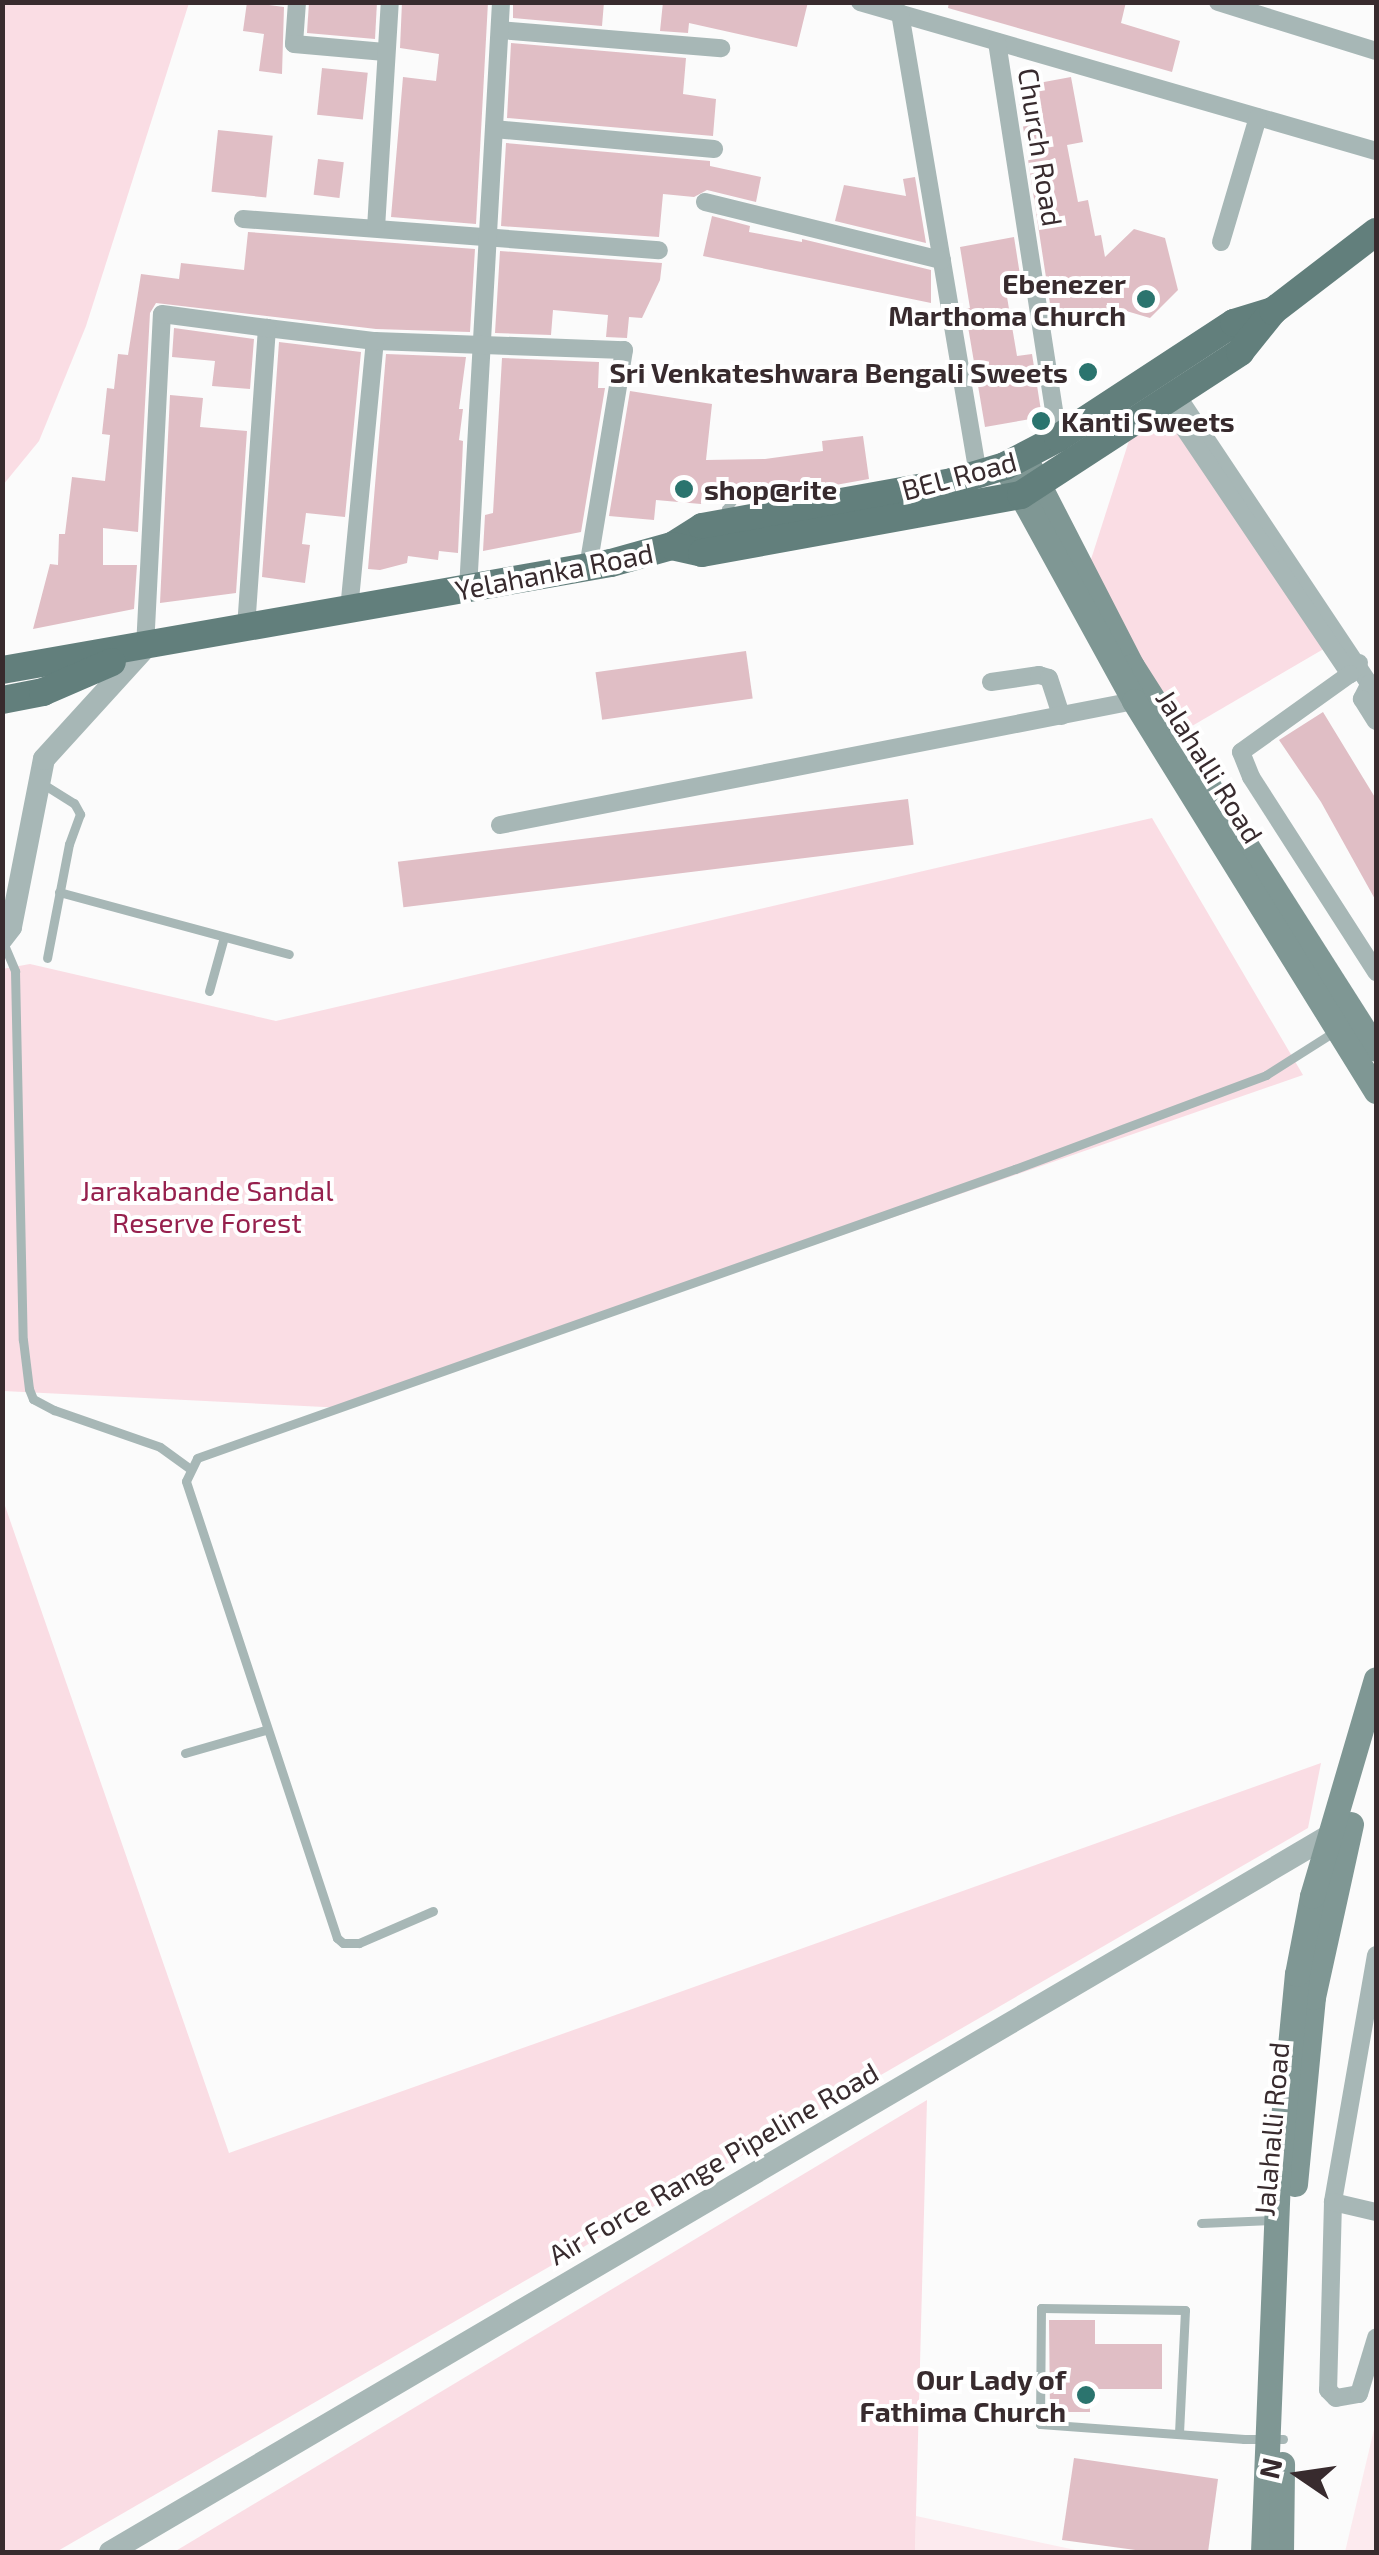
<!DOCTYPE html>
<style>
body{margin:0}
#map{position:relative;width:1379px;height:2555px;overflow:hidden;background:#fbfbfb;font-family:"Exo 2",sans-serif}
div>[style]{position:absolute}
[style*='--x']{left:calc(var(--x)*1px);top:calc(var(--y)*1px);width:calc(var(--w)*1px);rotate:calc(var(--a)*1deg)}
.built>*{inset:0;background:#fceaee}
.green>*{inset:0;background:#fadde4}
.building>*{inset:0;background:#e0bec5;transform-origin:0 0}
.service>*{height:9px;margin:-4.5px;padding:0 4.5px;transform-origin:4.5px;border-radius:4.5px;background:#a7b7b6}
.minor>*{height:18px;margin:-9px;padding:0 9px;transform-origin:9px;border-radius:9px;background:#a7b7b6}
.tertiary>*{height:22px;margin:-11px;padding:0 11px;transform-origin:11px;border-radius:11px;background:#a7b7b6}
.secondary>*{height:25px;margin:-12.5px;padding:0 12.5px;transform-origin:12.5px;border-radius:12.5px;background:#7f9794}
.primary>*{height:28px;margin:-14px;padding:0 14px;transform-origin:14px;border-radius:14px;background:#627f7c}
.dots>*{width:28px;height:28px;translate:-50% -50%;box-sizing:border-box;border:5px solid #fff;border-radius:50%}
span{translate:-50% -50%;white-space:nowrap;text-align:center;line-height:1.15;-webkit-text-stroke:8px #fff;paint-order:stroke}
.street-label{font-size:28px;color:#382b2e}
.poi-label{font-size:28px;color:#382b2e;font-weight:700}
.right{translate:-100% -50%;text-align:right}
.left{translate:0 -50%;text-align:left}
.park-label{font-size:28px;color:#96204d}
.frame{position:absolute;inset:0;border:5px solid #382b2e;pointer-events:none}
.north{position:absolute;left:1249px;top:2425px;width:100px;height:100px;-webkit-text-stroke:8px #fff;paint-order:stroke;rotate:283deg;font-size:28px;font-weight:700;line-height:40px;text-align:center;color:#382b2e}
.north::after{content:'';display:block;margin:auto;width:35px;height:45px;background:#382b2e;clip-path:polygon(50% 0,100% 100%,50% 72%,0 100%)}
</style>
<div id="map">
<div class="built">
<i style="clip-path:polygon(1376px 2421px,1376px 2552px,1345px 2552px)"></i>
<i style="clip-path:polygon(916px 2516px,1085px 2552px,915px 2552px)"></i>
</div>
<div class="green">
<i style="clip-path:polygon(3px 2px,189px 3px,86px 326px,39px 441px,3px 485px)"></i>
<i style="clip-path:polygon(1160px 406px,1327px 647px,1180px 733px,1086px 575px,1134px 425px)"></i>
<i style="clip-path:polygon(1152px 818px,1303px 1075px,344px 1408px,3px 1391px,2px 969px,30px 964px,276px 1021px)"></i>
<i style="clip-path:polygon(3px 1500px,229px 2153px,1321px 1763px,1308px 1828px,56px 2552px,3px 2552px)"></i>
<i style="clip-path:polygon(927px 2100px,915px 2552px,174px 2552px)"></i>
</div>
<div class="building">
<i style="clip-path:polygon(247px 2px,284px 7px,282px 74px,259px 71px,264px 34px,243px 31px)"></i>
<i style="clip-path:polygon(309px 2px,377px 2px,375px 39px,307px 33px)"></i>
<i style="clip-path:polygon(402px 2px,488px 2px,476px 224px,391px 217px,403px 77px,436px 81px,439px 54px,400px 48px)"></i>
<i style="clip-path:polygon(513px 2px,604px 2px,602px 26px,513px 18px)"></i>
<i style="clip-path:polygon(663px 2px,808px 2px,797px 47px,689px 23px,688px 33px,660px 31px)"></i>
<i style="clip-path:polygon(949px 2px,1126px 2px,1121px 23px,1180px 41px,1172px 72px,948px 8px)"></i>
<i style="clip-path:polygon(511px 43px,686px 58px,683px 94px,716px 99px,713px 136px,507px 118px)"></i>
<i style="left:322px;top:68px;width:46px;height:47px;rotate:6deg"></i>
<i style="clip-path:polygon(1071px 77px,1083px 142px,1067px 145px,1078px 202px,1088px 200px,1095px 236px,1101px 235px,1105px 257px,1134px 229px,1165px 238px,1178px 290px,1150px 318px,1106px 305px,1109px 319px,1054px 330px,1017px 87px)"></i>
<i style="left:218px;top:130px;width:55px;height:62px;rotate:6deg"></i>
<i style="clip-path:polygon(506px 143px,710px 161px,710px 166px,761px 177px,756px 202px,707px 190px,694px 197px,663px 194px,659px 237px,501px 226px)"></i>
<i style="left:318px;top:159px;width:26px;height:36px;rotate:7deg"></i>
<i style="clip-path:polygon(915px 177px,926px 243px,835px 221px,844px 185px,906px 196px,903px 179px)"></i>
<i style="clip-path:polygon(712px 216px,750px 226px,749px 232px,802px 242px,802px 239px,931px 270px,931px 303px,703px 256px)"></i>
<i style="clip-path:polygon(248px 232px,475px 249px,470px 332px,376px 329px,156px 303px,150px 313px,138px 532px,103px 528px,103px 565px,137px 565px,134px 609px,33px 629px,50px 564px,58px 565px,59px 534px,65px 534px,72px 477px,105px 481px,110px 435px,102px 434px,107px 388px,114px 389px,118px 354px,128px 355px,141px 274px,179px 279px,181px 263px,244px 270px)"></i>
<i style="clip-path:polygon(1014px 237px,1023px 294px,1007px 297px,1017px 356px,1032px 354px,1042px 417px,985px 427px,965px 309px,970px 308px,960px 247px)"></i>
<i style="clip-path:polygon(500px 251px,662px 263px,660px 280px,642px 318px,629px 317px,627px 338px,606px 337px,608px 315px,553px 310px,551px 335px,495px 333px)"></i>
<i style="clip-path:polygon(174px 328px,254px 339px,250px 389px,212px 386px,215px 361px,172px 357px)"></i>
<i style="clip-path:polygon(279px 342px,361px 352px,345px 517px,306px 513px,302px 544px,310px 545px,305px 583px,262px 577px)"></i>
<i style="clip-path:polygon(386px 354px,466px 357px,459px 409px,463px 409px,459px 440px,463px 441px,462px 465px,458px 553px,439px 551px,438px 560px,408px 556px,407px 563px,380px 570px,368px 569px)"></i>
<i style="clip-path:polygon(502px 358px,599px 362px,598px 388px,605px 388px,581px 532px,483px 551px,485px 515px,493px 513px)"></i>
<i style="clip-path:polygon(630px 391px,712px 404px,706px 460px,765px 459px,823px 451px,822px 441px,863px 436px,869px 479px,785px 494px,761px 488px,703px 492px,701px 504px,656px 500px,654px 520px,609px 516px)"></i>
<i style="clip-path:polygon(170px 395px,203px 398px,200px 427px,247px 431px,236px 593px,160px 603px)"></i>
<i style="left:746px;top:651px;width:48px;height:152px;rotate:82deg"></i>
<i style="clip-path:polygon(1323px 712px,1376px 799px,1376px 901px,1321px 802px,1279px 740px)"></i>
<i style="left:908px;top:799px;width:46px;height:514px;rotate:83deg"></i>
<i style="clip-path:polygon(1049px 2320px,1095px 2320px,1095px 2344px,1162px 2344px,1162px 2389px,1090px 2389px,1090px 2412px,1050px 2412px)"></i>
<i style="clip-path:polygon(1074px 2458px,1218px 2479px,1208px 2552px,1150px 2552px,1062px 2540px)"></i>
</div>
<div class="service">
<i style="--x:726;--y:520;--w:11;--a:-90"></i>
<i style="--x:726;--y:509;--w:16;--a:-52"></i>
<i style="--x:736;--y:496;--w:25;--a:0"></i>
<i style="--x:761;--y:496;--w:15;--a:67"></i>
<i style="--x:43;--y:784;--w:36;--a:32"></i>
<i style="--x:74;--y:803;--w:13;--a:61"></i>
<i style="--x:80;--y:814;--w:32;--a:110"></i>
<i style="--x:69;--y:844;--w:116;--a:100.9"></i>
<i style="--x:59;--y:892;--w:238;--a:15.1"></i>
<i style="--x:2;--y:940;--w:34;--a:67"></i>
<i style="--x:15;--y:971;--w:369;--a:88.8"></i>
<i style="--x:23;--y:1340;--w:49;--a:83"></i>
<i style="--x:29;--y:1389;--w:11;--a:68"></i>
<i style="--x:33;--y:1399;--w:24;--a:28"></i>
<i style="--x:54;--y:1410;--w:112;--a:19.2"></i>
<i style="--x:160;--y:1447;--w:36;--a:36"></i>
<i style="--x:209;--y:991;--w:56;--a:-74.5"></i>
<i style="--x:185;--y:1753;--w:83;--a:-16"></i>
<i style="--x:433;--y:1911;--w:81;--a:156.6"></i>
<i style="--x:359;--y:1943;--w:16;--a:180"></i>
<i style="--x:343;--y:1943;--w:8;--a:-140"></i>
<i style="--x:337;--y:1938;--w:481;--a:-108.3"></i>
<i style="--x:186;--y:1481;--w:25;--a:-64"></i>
<i style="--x:197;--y:1458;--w:868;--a:-19.46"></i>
<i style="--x:1015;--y:1169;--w:268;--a:-20.5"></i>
<i style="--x:1266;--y:1075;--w:84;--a:-32.4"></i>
<i style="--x:1201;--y:2223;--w:72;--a:-2.4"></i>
<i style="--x:1179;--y:2433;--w:123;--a:-87.2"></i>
<i style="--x:1185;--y:2310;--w:144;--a:-179.2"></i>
<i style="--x:1041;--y:2308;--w:116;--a:90.5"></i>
<i style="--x:1040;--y:2424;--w:205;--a:4.2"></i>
<i style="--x:1244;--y:2439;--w:39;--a:0"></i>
</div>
<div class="minor">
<i style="--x:297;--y:2;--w:42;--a:94.1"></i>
<i style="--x:294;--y:44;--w:91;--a:5"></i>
<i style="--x:860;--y:2;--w:537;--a:16.11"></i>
<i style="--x:1218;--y:2;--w:165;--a:17.2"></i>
<i style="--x:900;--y:13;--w:468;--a:80.4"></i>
<i style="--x:500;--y:30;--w:222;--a:4.7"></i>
<i style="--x:997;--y:42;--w:401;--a:81.2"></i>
<i style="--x:494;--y:129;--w:221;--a:5.2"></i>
<i style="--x:705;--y:202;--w:244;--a:13.8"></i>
<i style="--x:243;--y:219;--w:417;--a:4.3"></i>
<i style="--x:376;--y:228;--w:226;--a:-86.5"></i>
<i style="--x:1221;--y:242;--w:130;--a:-73.5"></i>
<i style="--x:1176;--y:394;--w:361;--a:56.3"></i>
<i style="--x:1165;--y:400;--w:331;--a:56"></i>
<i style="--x:468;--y:589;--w:588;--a:-86.78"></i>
<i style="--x:349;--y:610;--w:270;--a:-84.5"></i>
<i style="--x:375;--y:341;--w:249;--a:2.1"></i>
<i style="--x:624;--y:350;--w:220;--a:99.4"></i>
<i style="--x:246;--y:628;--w:301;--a:-86"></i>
<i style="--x:267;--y:328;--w:109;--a:6.9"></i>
<i style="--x:145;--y:648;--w:334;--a:-87.1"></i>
<i style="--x:162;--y:314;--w:106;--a:7.6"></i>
<i style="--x:1359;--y:663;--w:14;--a:129"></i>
<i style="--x:1350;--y:674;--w:134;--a:144.4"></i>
<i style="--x:1241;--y:752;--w:27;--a:68"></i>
<i style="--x:1251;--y:777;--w:232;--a:57.3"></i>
<i style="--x:991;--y:682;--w:49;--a:-8.3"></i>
<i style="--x:1039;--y:675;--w:10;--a:17"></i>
<i style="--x:1049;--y:678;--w:40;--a:72"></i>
<i style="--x:1370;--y:683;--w:18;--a:117"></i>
<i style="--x:1362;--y:699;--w:26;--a:58"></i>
<i style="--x:500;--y:825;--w:646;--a:-11.07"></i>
<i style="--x:1376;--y:1955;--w:251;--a:99.9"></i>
<i style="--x:1333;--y:2202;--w:188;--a:91.5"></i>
<i style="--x:1328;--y:2390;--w:11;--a:45"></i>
<i style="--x:1336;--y:2398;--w:23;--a:-10"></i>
<i style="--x:1359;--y:2394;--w:59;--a:-73.1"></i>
<i style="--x:1333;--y:2202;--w:44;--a:13.1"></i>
</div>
<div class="tertiary">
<i style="--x:2;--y:939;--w:15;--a:-53"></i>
<i style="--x:11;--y:927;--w:171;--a:-78.9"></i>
<i style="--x:44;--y:759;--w:150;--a:-47.7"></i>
<i style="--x:110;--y:2552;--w:1417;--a:-30.44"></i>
<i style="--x:1332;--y:1834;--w:8;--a:7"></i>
</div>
<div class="secondary">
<i style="--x:1025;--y:458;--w:234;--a:62.8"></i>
<i style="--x:1132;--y:666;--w:454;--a:57.5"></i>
<i style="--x:1005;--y:466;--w:268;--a:61.2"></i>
<i style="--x:1134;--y:701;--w:459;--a:58.2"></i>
<i style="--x:1295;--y:2184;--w:188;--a:-84.5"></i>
<i style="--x:1313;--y:1997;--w:177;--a:-77.6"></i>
<i style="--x:1263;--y:2552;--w:392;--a:-87.7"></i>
<i style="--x:1279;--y:2160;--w:187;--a:-84.5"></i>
<i style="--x:1297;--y:1974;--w:79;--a:-79.1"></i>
<i style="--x:1312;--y:1896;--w:226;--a:-73.6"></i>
<i style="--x:1281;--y:2552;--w:88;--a:-89.3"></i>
</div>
<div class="primary">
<i style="--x:672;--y:546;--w:36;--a:-32"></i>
<i style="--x:702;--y:527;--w:254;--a:-10.2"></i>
<i style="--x:952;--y:482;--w:55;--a:-16.8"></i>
<i style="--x:1005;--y:466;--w:60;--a:-27.8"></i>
<i style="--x:1058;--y:438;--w:210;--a:-33.2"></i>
<i style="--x:1234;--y:323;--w:41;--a:-17.1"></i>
<i style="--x:2;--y:670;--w:618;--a:-9.97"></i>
<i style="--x:611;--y:563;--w:63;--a:-15.6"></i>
<i style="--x:672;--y:546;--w:31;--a:13"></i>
<i style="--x:702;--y:553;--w:324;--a:-10.3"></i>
<i style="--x:1021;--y:495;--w:262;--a:-33.1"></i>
<i style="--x:1240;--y:352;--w:53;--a:-51.2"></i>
<i style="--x:1273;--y:311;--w:130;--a:-37.5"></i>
<i style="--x:2;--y:700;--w:42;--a:-11"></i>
<i style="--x:43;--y:692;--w:75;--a:-23.5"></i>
</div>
<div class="dots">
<i style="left:1146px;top:299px;background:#2b746e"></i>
<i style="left:1088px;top:372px;background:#2b746e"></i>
<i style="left:1041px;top:421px;background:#2b746e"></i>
<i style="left:684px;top:489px;background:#2b746e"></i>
<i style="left:1086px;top:2395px;background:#2b746e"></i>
</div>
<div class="street-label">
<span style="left:1041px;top:147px;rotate:81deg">Church Road</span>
<span style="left:959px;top:475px;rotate:-15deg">BEL Road</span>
<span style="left:554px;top:571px;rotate:-11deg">Yelahanka Road</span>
<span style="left:1210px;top:766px;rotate:58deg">Jalahalli Road</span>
<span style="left:1271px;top:2129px;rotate:-85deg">Jalahalli Road</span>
<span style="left:713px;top:2163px;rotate:-30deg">Air Force Range Pipeline Road</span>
</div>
<div class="poi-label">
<span class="right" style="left:1126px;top:299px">Ebenezer<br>Marthoma Church</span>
<span class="right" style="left:1068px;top:372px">Sri Venkateshwara Bengali Sweets</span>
<span class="left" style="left:1061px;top:421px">Kanti Sweets</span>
<span class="left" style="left:704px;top:489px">shop@rite</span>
<span class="right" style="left:1066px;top:2395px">Our Lady of<br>Fathima Church</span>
</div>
<div class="park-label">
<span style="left:207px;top:1206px">Jarakabande Sandal<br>Reserve Forest</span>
</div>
<div class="frame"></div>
<div class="north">N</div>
</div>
